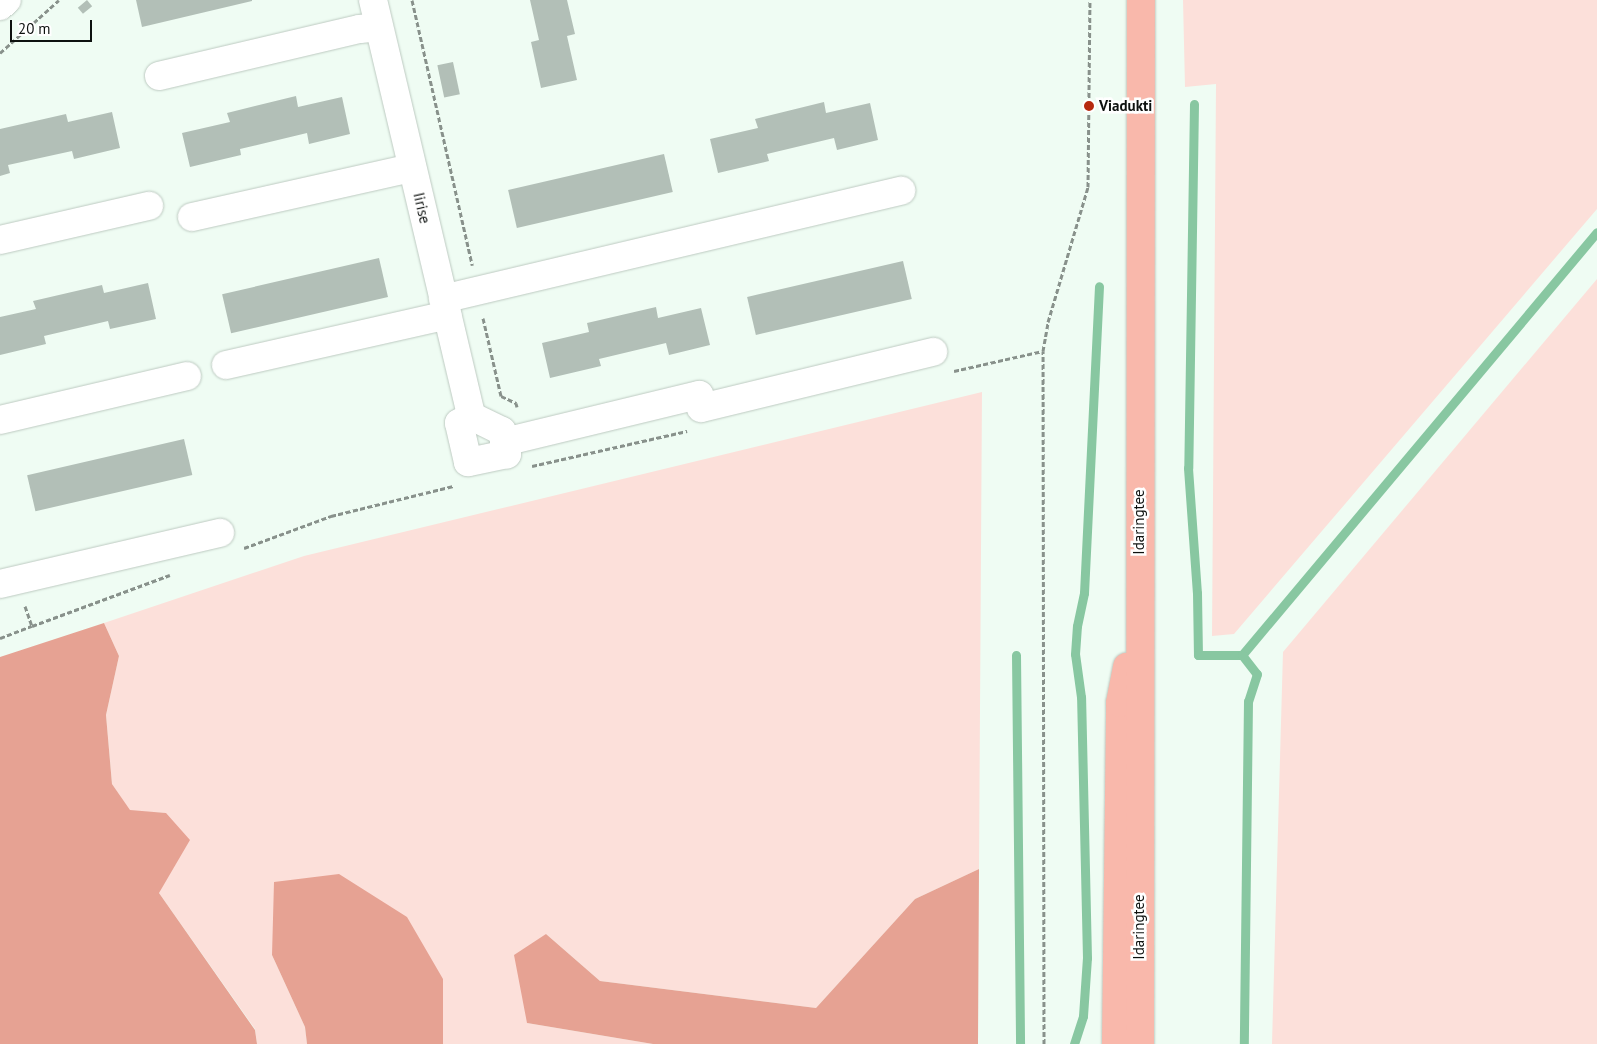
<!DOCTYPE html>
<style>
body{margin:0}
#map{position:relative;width:1597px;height:1044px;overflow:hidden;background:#effcf3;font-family:"PT Sans",sans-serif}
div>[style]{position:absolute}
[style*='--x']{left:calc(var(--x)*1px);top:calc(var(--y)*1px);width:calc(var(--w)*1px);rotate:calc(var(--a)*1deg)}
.green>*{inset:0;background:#fce0da}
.forest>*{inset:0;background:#e6a293}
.stream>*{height:9px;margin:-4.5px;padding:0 4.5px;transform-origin:4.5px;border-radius:4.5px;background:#88c7a1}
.building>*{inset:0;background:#b2bfb7;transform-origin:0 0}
.path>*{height:3px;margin-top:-1.5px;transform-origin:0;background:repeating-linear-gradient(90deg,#88918b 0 5px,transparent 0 7.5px)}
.roads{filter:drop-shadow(0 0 1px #bdcac1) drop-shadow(0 0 1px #bdcac1)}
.minor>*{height:28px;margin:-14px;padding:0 14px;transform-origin:14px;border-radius:14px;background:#fff}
.major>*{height:28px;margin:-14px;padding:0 14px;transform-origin:14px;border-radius:14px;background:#f9b8ab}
.dots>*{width:14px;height:14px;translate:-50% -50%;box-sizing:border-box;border:2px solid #fff;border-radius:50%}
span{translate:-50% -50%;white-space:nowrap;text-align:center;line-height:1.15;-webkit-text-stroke:5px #fff;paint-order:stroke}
.poi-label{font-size:15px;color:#0d110f;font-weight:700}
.left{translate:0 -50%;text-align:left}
.street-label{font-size:15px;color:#0d110f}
.scale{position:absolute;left:10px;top:20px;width:82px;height:22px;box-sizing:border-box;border:2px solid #0d110f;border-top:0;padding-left:6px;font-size:15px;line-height:18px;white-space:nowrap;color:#0d110f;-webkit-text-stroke:4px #fff;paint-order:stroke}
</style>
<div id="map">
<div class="green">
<i style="clip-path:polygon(1183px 0,1597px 0,1597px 209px,1234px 634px,1212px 636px,1216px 84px,1185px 87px)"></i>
<i style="clip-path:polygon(1597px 279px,1597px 1044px,1272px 1044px,1283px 652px)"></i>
<i style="clip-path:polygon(982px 392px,979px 869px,915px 899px,816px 1008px,600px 981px,546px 934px,527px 1023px,653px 1044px,443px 1044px,443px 979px,272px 955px,305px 1027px,307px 1044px,257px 1044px,255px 1029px,159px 893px,166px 813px,130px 811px,112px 784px,106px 715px,119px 656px,104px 623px,304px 556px)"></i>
</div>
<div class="forest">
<i style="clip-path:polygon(104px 623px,119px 656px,106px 715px,112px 784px,130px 810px,166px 813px,190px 840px,159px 893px,255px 1030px,257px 1044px,0 1044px,0 657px)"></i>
<i style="clip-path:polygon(979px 869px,978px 1044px,653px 1044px,527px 1023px,514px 955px,546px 934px,600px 981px,816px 1008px,915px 899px)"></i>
<i style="clip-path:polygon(339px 874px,407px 917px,443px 979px,443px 1044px,307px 1044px,305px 1027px,272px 955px,274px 882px)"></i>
</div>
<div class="stream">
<i style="--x:1194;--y:104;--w:364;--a:90.9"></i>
<i style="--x:1188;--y:468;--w:125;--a:85.9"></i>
<i style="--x:1197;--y:593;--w:62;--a:89.1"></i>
<i style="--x:1198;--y:655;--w:44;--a:0"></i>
<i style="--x:1242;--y:655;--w:552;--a:-50"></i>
<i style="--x:1016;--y:655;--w:389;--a:89.4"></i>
<i style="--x:1242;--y:655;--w:24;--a:52"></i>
<i style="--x:1257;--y:674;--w:28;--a:108"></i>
<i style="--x:1248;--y:701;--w:343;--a:90.7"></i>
<i style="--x:1074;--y:1044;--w:29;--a:-72"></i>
<i style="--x:1083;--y:1016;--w:58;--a:-86.1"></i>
<i style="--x:1087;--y:958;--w:261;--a:-91.3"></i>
<i style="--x:1081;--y:697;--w:43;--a:-97.9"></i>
<i style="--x:1075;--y:654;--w:28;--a:-86"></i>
<i style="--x:1077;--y:626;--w:34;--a:-78"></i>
<i style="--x:1084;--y:593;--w:307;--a:-87.2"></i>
</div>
<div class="building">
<i style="left:87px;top:0;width:8px;height:12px;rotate:50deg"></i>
<i style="clip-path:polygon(136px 0,252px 0,252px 1px,142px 27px)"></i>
<i style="clip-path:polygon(530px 0,567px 0,575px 34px,567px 36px,577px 80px,541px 88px,531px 42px,539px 40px)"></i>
<i style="left:453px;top:62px;width:33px;height:16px;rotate:78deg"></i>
<i style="clip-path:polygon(296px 96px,298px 107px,342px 97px,350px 134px,309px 144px,307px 133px,240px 149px,241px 155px,190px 167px,182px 133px,230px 122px,227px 113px)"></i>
<i style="clip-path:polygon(824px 102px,826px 113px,870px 103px,878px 140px,837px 150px,834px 138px,767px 154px,769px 161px,718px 173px,710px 139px,758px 128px,755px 119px)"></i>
<i style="clip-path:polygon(112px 112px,120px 148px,74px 159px,72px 151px,8px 165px,10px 173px,0 176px,0 129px,66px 114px,68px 122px)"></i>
<i style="left:664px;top:154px;width:39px;height:160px;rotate:77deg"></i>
<i style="left:379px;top:258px;width:40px;height:161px;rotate:77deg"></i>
<i style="left:903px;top:261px;width:39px;height:160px;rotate:77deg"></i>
<i style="clip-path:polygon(148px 283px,156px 319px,110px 329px,108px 321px,44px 336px,46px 344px,0 355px,0 317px,36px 309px,33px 301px,102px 285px,104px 293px)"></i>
<i style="clip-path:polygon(656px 307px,658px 318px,701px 308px,710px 345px,669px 355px,666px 343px,599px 359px,601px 366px,550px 378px,542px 343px,589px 332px,587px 323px)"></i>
<i style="left:184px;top:439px;width:37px;height:161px;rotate:77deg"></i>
</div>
<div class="path">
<i style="--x:412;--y:0;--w:272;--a:77.2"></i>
<i style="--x:0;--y:53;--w:79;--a:-41.9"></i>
<i style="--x:483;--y:318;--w:80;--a:77"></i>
<i style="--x:501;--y:396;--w:17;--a:25"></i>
<i style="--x:516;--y:403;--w:4;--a:76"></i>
<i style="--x:954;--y:371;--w:91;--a:-12.7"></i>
<i style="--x:532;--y:466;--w:159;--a:-12.7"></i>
<i style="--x:244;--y:548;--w:93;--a:-20.2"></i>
<i style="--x:331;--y:516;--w:126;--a:-13.8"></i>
<i style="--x:25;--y:606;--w:21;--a:71"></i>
<i style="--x:32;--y:626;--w:147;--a:-20.3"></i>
<i style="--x:0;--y:638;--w:34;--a:-21"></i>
<i style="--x:1044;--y:1044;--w:693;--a:-90.08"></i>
<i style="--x:1043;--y:351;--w:29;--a:-80"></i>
<i style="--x:1048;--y:322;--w:141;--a:-73.5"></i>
<i style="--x:1088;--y:187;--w:187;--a:-89.4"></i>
</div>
<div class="roads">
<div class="minor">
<i style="--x:373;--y:0;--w:427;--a:76.7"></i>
<i style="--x:0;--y:6;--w:9;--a:-41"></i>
<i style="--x:159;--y:76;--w:206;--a:-13.2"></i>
<i style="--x:360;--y:29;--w:19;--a:-6"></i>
<i style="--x:192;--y:217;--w:225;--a:-12.6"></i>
<i style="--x:0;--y:240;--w:153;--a:-12.9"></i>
<i style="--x:443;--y:299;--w:471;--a:-13.3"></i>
<i style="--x:226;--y:365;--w:227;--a:-12.7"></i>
<i style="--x:471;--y:416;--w:34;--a:26"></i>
<i style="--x:502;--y:431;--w:24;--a:78"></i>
<i style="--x:507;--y:454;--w:40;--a:168"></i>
<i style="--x:468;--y:462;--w:40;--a:-103"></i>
<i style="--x:459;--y:423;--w:14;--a:-30"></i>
<i style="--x:0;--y:420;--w:192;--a:-13.2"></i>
<i style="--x:504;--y:442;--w:201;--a:-13.6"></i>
<i style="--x:699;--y:395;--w:13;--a:81"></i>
<i style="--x:701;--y:408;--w:239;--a:-13.6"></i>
<i style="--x:0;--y:584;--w:226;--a:-13.1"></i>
</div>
<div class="major">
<i style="--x:1116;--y:1044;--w:341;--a:-89.3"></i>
<i style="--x:1120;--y:703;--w:37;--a:-79"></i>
<i style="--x:1140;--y:1044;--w:1044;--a:-89.95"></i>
</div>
</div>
<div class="dots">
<i style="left:1089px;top:106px;background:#b62a0f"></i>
</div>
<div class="poi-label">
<span class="left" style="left:1099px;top:106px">Viadukti</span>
</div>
<div class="street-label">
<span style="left:422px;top:208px;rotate:77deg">Iirise</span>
<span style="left:1139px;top:522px;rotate:-90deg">Idaringtee</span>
<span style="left:1139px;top:927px;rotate:-90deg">Idaringtee</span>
</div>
<div class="scale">20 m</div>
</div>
